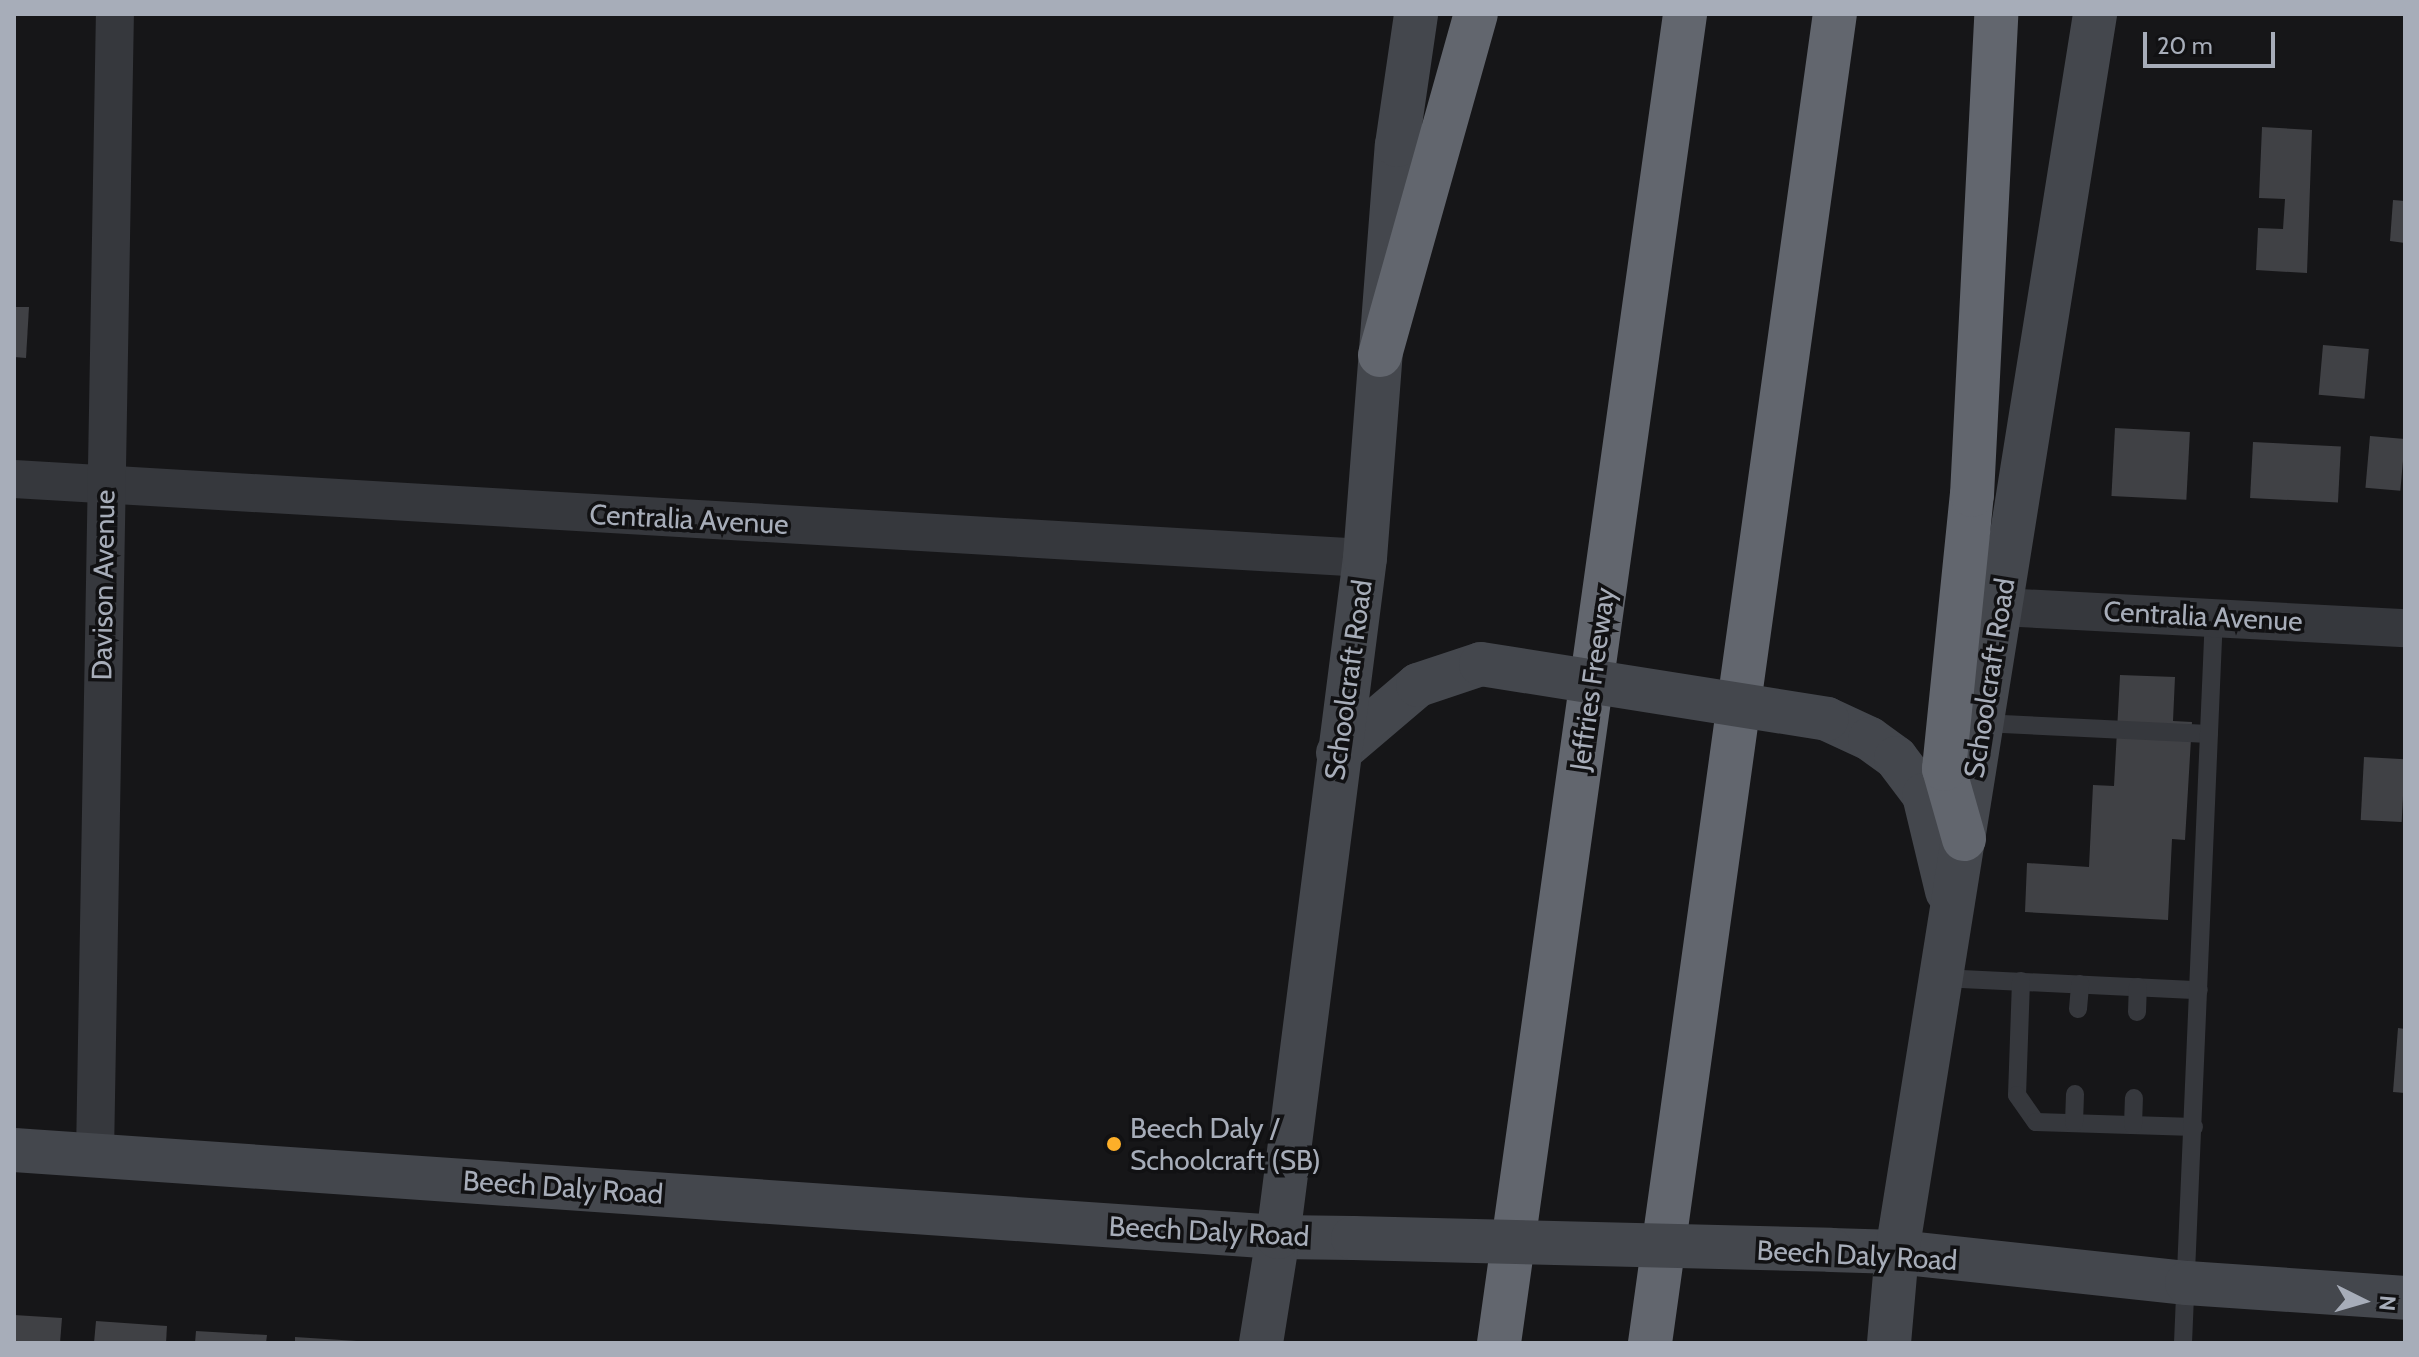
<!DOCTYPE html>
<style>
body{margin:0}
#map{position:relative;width:2419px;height:1357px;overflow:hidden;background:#161618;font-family:Cabin,sans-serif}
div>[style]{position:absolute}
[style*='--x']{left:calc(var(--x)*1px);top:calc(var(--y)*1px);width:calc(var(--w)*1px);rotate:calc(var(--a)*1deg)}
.building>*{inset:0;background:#404145;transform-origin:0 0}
.service>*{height:18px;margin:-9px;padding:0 9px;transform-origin:9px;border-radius:9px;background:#36383d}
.minor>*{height:38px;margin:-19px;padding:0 19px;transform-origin:19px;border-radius:19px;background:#36383d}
.secondary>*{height:44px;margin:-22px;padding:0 22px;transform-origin:22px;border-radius:22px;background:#44474d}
.motorway>*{height:44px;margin:-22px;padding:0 22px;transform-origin:22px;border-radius:22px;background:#62666e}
.secondary-bridge>*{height:44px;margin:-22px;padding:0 22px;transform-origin:22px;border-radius:22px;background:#44474d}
.dots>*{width:22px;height:22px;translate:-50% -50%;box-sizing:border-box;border:4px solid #111113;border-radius:50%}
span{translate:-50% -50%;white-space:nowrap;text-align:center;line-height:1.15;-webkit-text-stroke:7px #111113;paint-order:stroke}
.street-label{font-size:28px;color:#a7adb9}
.poi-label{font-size:28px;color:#a7adb9}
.left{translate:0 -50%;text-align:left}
.frame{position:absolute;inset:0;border:16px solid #a7adb9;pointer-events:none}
.north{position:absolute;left:2323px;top:1261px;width:80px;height:80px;-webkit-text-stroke:6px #111113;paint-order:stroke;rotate:95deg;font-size:22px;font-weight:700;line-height:32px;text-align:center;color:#a7adb9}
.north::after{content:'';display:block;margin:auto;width:28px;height:36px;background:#a7adb9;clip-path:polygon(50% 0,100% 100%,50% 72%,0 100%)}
.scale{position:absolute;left:2143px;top:32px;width:132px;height:36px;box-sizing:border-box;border:4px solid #a7adb9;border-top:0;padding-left:10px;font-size:24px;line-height:28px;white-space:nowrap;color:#a7adb9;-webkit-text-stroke:6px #111113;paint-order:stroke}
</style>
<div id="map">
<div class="building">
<i style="clip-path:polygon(2262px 127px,2312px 130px,2307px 273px,2256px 270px,2258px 228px,2283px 229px,2285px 199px,2259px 198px)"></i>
<i style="clip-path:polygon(2393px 200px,2405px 201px,2405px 243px,2390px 241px)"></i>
<i style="clip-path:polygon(14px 307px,29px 307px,26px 358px,14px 357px)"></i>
<i style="left:2323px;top:345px;width:46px;height:50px;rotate:5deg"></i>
<i style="left:2115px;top:428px;width:75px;height:68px;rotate:3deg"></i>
<i style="left:2370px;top:436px;width:35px;height:52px;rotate:5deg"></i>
<i style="left:2253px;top:442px;width:88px;height:56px;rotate:3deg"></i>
<i style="clip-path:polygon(2120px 675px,2175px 677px,2173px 721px,2192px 722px,2185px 840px,2172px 839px,2168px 920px,2025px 912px,2027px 863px,2089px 867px,2093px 785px,2114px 786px)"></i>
<i style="left:2364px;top:757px;width:41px;height:63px;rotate:3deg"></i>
<i style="clip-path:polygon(2398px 1028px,2405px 1029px,2405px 1093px,2393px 1092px)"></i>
<i style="clip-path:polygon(14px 1315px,62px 1318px,60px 1343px,14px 1343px)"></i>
<i style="clip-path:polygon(96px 1321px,167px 1326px,166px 1343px,94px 1343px)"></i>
<i style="clip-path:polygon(196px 1331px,267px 1335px,266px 1343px,195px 1343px)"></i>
<i style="clip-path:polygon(295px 1337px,357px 1341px,357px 1343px,295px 1343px)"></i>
</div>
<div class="service">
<i style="--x:1982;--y:723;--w:227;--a:2.8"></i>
<i style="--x:1941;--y:978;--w:258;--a:2.7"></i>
<i style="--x:2021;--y:981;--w:114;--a:92"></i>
<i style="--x:2017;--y:1095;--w:33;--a:55"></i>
<i style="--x:2036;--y:1122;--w:158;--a:1.8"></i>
<i style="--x:2078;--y:1009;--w:25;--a:-85"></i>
<i style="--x:2137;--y:1012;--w:25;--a:-88"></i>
<i style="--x:2074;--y:1123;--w:29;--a:-88"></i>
<i style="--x:2133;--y:1125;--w:27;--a:-88"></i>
<i style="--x:2183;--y:1343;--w:728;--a:-87.56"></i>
</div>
<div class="minor">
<i style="--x:14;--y:479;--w:1353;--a:3.35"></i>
<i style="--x:2001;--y:607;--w:405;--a:3"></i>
<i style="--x:95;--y:1155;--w:1141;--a:-89"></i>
</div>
<div class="secondary">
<i style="--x:1827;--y:719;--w:47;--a:24.9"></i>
<i style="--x:1870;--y:739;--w:32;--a:36"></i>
<i style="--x:1896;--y:758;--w:46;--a:52.9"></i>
<i style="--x:1924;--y:795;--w:99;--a:76.5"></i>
<i style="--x:1338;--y:753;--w:105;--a:-40.4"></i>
<i style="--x:1418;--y:685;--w:66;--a:-18.4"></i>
<i style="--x:14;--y:1150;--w:1267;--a:3.94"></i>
<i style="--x:1278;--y:1237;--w:75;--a:0.8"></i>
<i style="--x:1831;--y:1250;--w:66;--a:1.7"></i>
<i style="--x:1897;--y:1252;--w:292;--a:6.1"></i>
<i style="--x:2187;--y:1283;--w:219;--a:3.9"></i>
<i style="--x:1261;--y:1343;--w:107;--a:-80.9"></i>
<i style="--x:1278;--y:1237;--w:685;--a:-82.7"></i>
<i style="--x:1365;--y:558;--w:414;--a:-85.6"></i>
<i style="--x:1397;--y:145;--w:132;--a:-81.7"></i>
<i style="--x:1889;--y:1343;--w:91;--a:-85"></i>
<i style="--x:1897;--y:1252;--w:1254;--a:-80.91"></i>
</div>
<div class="motorway">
<i style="--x:1380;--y:355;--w:354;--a:-74.3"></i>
<i style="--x:1964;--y:839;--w:73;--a:-105.9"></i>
<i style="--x:1944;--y:769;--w:275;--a:-84.2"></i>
<i style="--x:1972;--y:495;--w:482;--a:-87.1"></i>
<i style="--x:1499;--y:1343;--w:1342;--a:-82.03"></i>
<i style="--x:1650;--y:1343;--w:1342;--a:-82.08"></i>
</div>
<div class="secondary-bridge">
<i style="--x:1481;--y:664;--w:350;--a:9"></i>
<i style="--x:1353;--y:1238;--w:478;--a:1.4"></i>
</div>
<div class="dots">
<i style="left:1114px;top:1144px;background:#fdaf29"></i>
</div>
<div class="street-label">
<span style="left:689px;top:519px;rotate:3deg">Centralia Avenue</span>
<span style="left:103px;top:585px;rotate:-89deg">Davison Avenue</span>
<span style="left:2203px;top:616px;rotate:3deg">Centralia Avenue</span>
<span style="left:1989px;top:678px;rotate:-81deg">Schoolcraft Road</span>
<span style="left:1592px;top:679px;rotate:-82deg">Jeffries Freeway</span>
<span style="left:1348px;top:680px;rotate:-82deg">Schoolcraft Road</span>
<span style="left:563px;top:1187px;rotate:4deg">Beech Daly Road</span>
<span style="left:1209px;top:1231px;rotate:3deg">Beech Daly Road</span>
<span style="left:1857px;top:1255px;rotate:3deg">Beech Daly Road</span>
</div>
<div class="poi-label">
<span class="left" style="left:1130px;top:1144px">Beech Daly /<br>Schoolcraft (SB)</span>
</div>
<div class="frame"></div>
<div class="north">N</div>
<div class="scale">20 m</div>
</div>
